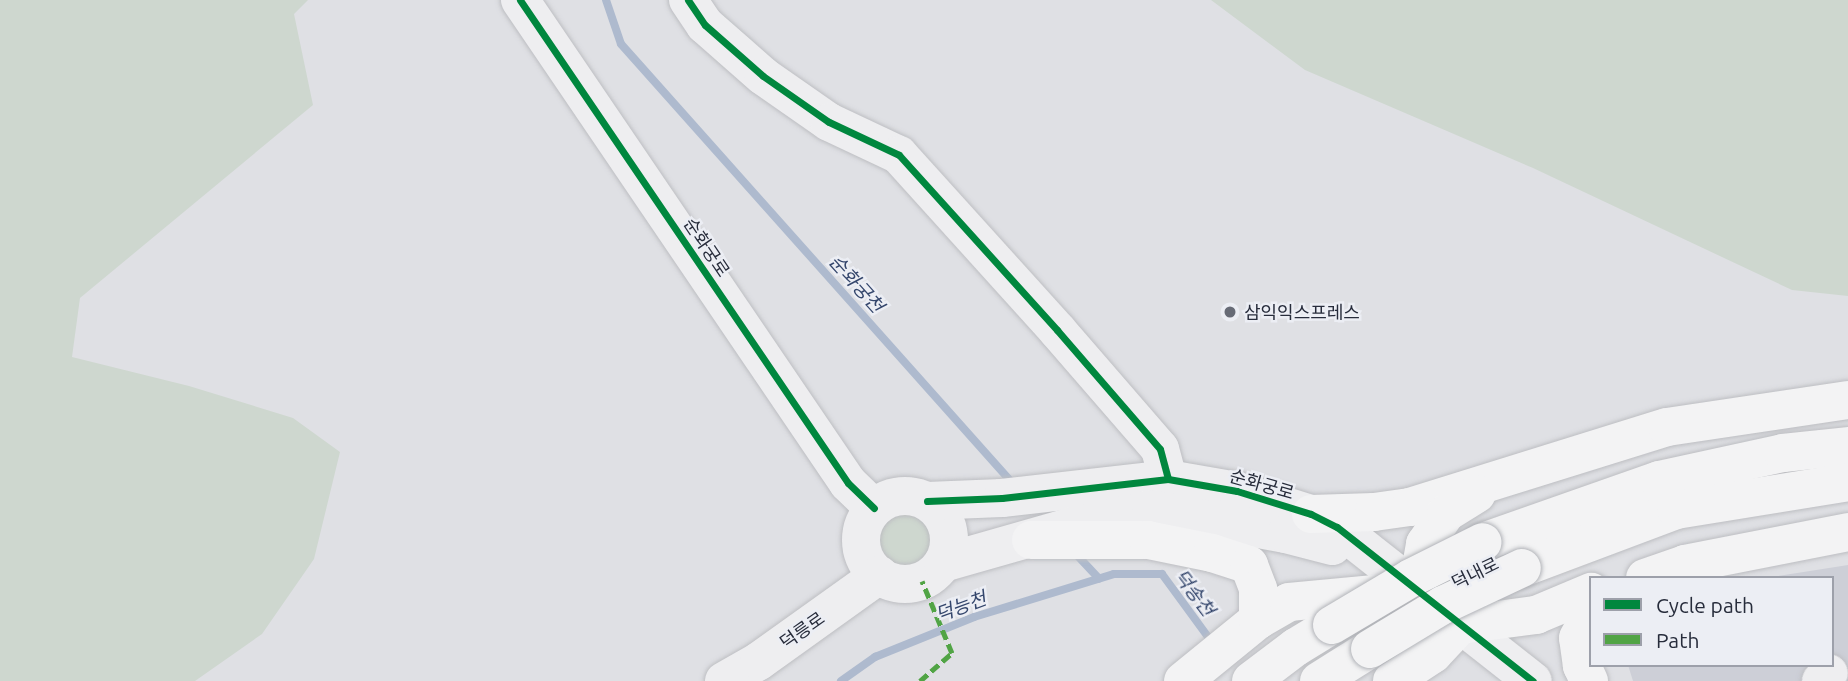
<!DOCTYPE html>
<meta charset="utf-8">
<style>
body{margin:0}
#map{position:relative;width:1848px;height:681px;overflow:hidden;background:#dfe0e4;font-family:Ubuntu,"Noto Sans KR",sans-serif}
div>[style]{position:absolute}
[style*='--x']{left:calc(var(--x)*1px);top:calc(var(--y)*1px);width:calc(var(--w)*1px);rotate:calc(var(--a)*1deg)}
.built>*{inset:0;background:#cdcfd7}
.green>*{inset:0;background:#ced7cf}
.round{border-radius:50%}
.stream>*{height:8px;margin:-4px;padding:0 4px;transform-origin:4px;border-radius:4px;background:#aebace}
.roads{filter:drop-shadow(0 0 2px #bdbec2) drop-shadow(0 0 2px #bdbec2)}
.minor>*{height:38px;margin:-19px;padding:0 19px;transform-origin:19px;border-radius:19px;background:#eeeef0}
.minor>.ring{margin:-19px;padding:0;box-sizing:content-box;background:none;border:38px solid #eeeef0;border-radius:50%}
.highway>*{height:38px;margin:-19px;padding:0 19px;transform-origin:19px;border-radius:19px;background:#f3f3f4}
.bridges{filter:drop-shadow(0 0 2px #b1b3b8) drop-shadow(0 0 2px #b1b3b8)}
.highway-bridge>*{height:38px;margin:-19px;padding:0 19px;transform-origin:19px;border-radius:19px;background:#f3f3f4}
.quiet>*{height:5px;margin-top:-2.5px;transform-origin:0;background:repeating-linear-gradient(90deg,#51a445 0 10px,transparent 0 15px)}
.cycleway>*{height:7px;margin:-3.5px;padding:0 3.5px;transform-origin:3.5px;border-radius:3.5px;background:#00873e}
.dots>*{width:19px;height:19px;translate:-50% -50%;box-sizing:border-box;border:4px solid #eceef4;border-radius:50%}
span{translate:-50% -50%;white-space:nowrap;text-align:center;line-height:1.15;-webkit-text-stroke:5px #eceef4;paint-order:stroke}
.street-label{font-size:18px;color:#272c3b}
.poi-label{font-size:18px;color:#272c3b}
.left{translate:0 -50%;text-align:left}
.water-label{font-size:19px;color:#34466c;font-style:italic}
.legend{position:absolute;left:1589px;top:576px;width:245px;height:91px;box-sizing:border-box;background:#eceef4;border:2px solid #9da0aa;margin:0;padding:9px 12px;list-style:none;font-size:21px;color:#272c3b}
.legend li{display:flex;align-items:center;gap:14px;height:35px}
.legend b{width:35px;border:2px solid #9da0aa}
</style>
<div id="map">
<div class="built">
<i style="clip-path:polygon(1848px 565px,1848px 681px,1633px 681px,1628px 665px,1832px 665px,1832px 578px,1765px 578px)"></i>
</div>
<div class="green">
<i style="clip-path:polygon(0 0,308px 0,294px 14px,313px 105px,80px 298px,72px 357px,189px 386px,293px 418px,340px 452px,314px 559px,262px 634px,195px 681px,0 681px)"></i>
<i style="clip-path:polygon(1211px 0,1848px 0,1848px 296px,1792px 290px,1533px 168px,1305px 70px)"></i>
<i class="round" style="left:879px;top:514px;width:52px;height:52px"></i>
</div>
<div class="stream">
<i style="--x:606;--y:0;--w:46;--a:71.2"></i>
<i style="--x:621;--y:44;--w:592;--a:48.29"></i>
<i style="--x:1075;--y:553;--w:35;--a:47"></i>
<i style="--x:841;--y:681;--w:42;--a:-35.2"></i>
<i style="--x:875;--y:657;--w:107;--a:-22"></i>
<i style="--x:974;--y:617;--w:146;--a:-17.1"></i>
<i style="--x:1114;--y:574;--w:48;--a:0"></i>
<i style="--x:1162;--y:574;--w:88;--a:53.8"></i>
</div>
<div class="roads">
<div class="minor">
<i style="--x:520;--y:0;--w:584;--a:55.82"></i>
<i style="--x:848;--y:483;--w:36;--a:44"></i>
<i style="--x:688;--y:0;--w:30;--a:56"></i>
<i style="--x:705;--y:25;--w:77;--a:41.3"></i>
<i style="--x:763;--y:76;--w:80;--a:34.9"></i>
<i style="--x:829;--y:122;--w:77;--a:25.2"></i>
<i style="--x:899;--y:155;--w:236;--a:47.9"></i>
<i style="--x:1057;--y:330;--w:157;--a:49.1"></i>
<i style="--x:1160;--y:449;--w:31;--a:75"></i>
<i class="ring" style="left:861px;top:496px;width:50px;height:50px"></i>
<i style="--x:927;--y:501;--w:75;--a:-2.3"></i>
<i style="--x:1002;--y:498;--w:167;--a:-6.5"></i>
<i style="--x:1168;--y:479;--w:70;--a:9.9"></i>
<i style="--x:1237;--y:491;--w:77;--a:17.3"></i>
<i style="--x:1311;--y:514;--w:29;--a:27"></i>
<i style="--x:1337;--y:527;--w:249;--a:38.2"></i>
<i style="--x:943;--y:563;--w:135;--a:-15.9"></i>
<i style="--x:1073;--y:526;--w:80;--a:-12.3"></i>
<i style="--x:1151;--y:509;--w:137;--a:10.5"></i>
<i style="--x:1286;--y:534;--w:48;--a:14.6"></i>
<i style="--x:724;--y:681;--w:40;--a:-29.7"></i>
<i style="--x:759;--y:661;--w:148;--a:-35.6"></i>
<i style="--x:1821;--y:681;--w:11;--a:-45"></i>
</div>
<div class="highway">
<i style="--x:1311;--y:514;--w:63;--a:-1.8"></i>
<i style="--x:1374;--y:512;--w:36;--a:-8"></i>
<i style="--x:1410;--y:507;--w:269;--a:-17.3"></i>
<i style="--x:1667;--y:427;--w:183;--a:-8.5"></i>
<i style="--x:1031;--y:540;--w:117;--a:0"></i>
<i style="--x:1148;--y:540;--w:65;--a:11.5"></i>
<i style="--x:1212;--y:553;--w:39;--a:18"></i>
<i style="--x:1249;--y:565;--w:26;--a:69"></i>
<i style="--x:1258;--y:589;--w:31;--a:90"></i>
<i style="--x:1483;--y:542;--w:187;--a:-19.4"></i>
<i style="--x:1659;--y:480;--w:127;--a:-12.3"></i>
<i style="--x:1783;--y:453;--w:65;--a:-6.1"></i>
<i style="--x:1522;--y:568;--w:165;--a:-20.6"></i>
<i style="--x:1676;--y:510;--w:174;--a:-9.2"></i>
<i style="--x:1645;--y:578;--w:42;--a:-19.3"></i>
<i style="--x:1685;--y:564;--w:166;--a:-11.1"></i>
<i style="--x:1183;--y:681;--w:97;--a:-39.1"></i>
<i style="--x:1258;--y:620;--w:36;--a:-30"></i>
<i style="--x:1289;--y:602;--w:129;--a:-5.4"></i>
<i style="--x:1417;--y:590;--w:47;--a:-80.1"></i>
<i style="--x:1425;--y:544;--w:37;--a:-56"></i>
<i style="--x:1446;--y:513;--w:36;--a:-32"></i>
<i style="--x:1251;--y:681;--w:56;--a:-37.1"></i>
<i style="--x:1296;--y:647;--w:42;--a:-31.4"></i>
<i style="--x:1319;--y:681;--w:60;--a:-32.1"></i>
<i style="--x:1392;--y:681;--w:49;--a:-33.4"></i>
<i style="--x:1433;--y:654;--w:40;--a:-47"></i>
<i style="--x:1460;--y:625;--w:77;--a:-7.5"></i>
<i style="--x:1536;--y:615;--w:60;--a:-22.7"></i>
<i style="--x:1589;--y:681;--w:17;--a:-115"></i>
<i style="--x:1582;--y:666;--w:28;--a:-98"></i>
<i style="--x:1578;--y:638;--w:27;--a:-62"></i>
</div>
</div>
<div class="bridges">
<div class="highway-bridge">
<i style="--x:1332;--y:625;--w:92;--a:-30.7"></i>
<i style="--x:1411;--y:578;--w:80;--a:-26.6"></i>
<i style="--x:1370;--y:649;--w:85;--a:-31.1"></i>
<i style="--x:1443;--y:605;--w:87;--a:-25.1"></i>
</div>
</div>
<div class="quiet">
<i style="--x:920;--y:681;--w:43;--a:-41.2"></i>
<i style="--x:952;--y:653;--w:78;--a:-112.6"></i>
</div>
<div class="cycleway">
<i style="--x:520;--y:0;--w:584;--a:55.82"></i>
<i style="--x:848;--y:483;--w:36;--a:44"></i>
<i style="--x:688;--y:0;--w:30;--a:56"></i>
<i style="--x:705;--y:25;--w:77;--a:41.3"></i>
<i style="--x:763;--y:76;--w:80;--a:34.9"></i>
<i style="--x:829;--y:122;--w:77;--a:25.2"></i>
<i style="--x:899;--y:155;--w:236;--a:47.9"></i>
<i style="--x:1057;--y:330;--w:157;--a:49.1"></i>
<i style="--x:1160;--y:449;--w:31;--a:75"></i>
<i style="--x:927;--y:501;--w:75;--a:-2.3"></i>
<i style="--x:1002;--y:498;--w:167;--a:-6.5"></i>
<i style="--x:1168;--y:479;--w:70;--a:9.9"></i>
<i style="--x:1237;--y:491;--w:77;--a:17.3"></i>
<i style="--x:1311;--y:514;--w:29;--a:27"></i>
<i style="--x:1337;--y:527;--w:249;--a:38.2"></i>
</div>
<div class="dots">
<i style="left:1230px;top:312px;background:#676b76"></i>
</div>
<div class="street-label">
<span style="left:707px;top:247px;rotate:56deg">순화궁로</span>
<span style="left:1262px;top:484px;rotate:16deg">순화궁로</span>
<span style="left:1475px;top:573px;rotate:-26deg">덕내로</span>
<span style="left:802px;top:630px;rotate:-35deg">덕릉로</span>
</div>
<div class="poi-label">
<span class="left" style="left:1244px;top:312px">삼익익스프레스</span>
</div>
<div class="water-label">
<span style="left:856px;top:284px;rotate:48deg">순화궁천</span>
<span style="left:1194px;top:593px;rotate:53deg">덕송천</span>
<span style="left:961px;top:607px;rotate:-20deg">덕능천</span>
</div>
<ul class="legend">
<li><b style="height:9px;background:#00873e"></b>Cycle path</li>
<li><b style="height:9px;background:#51a445"></b>Path</li>
</ul>
</div>
